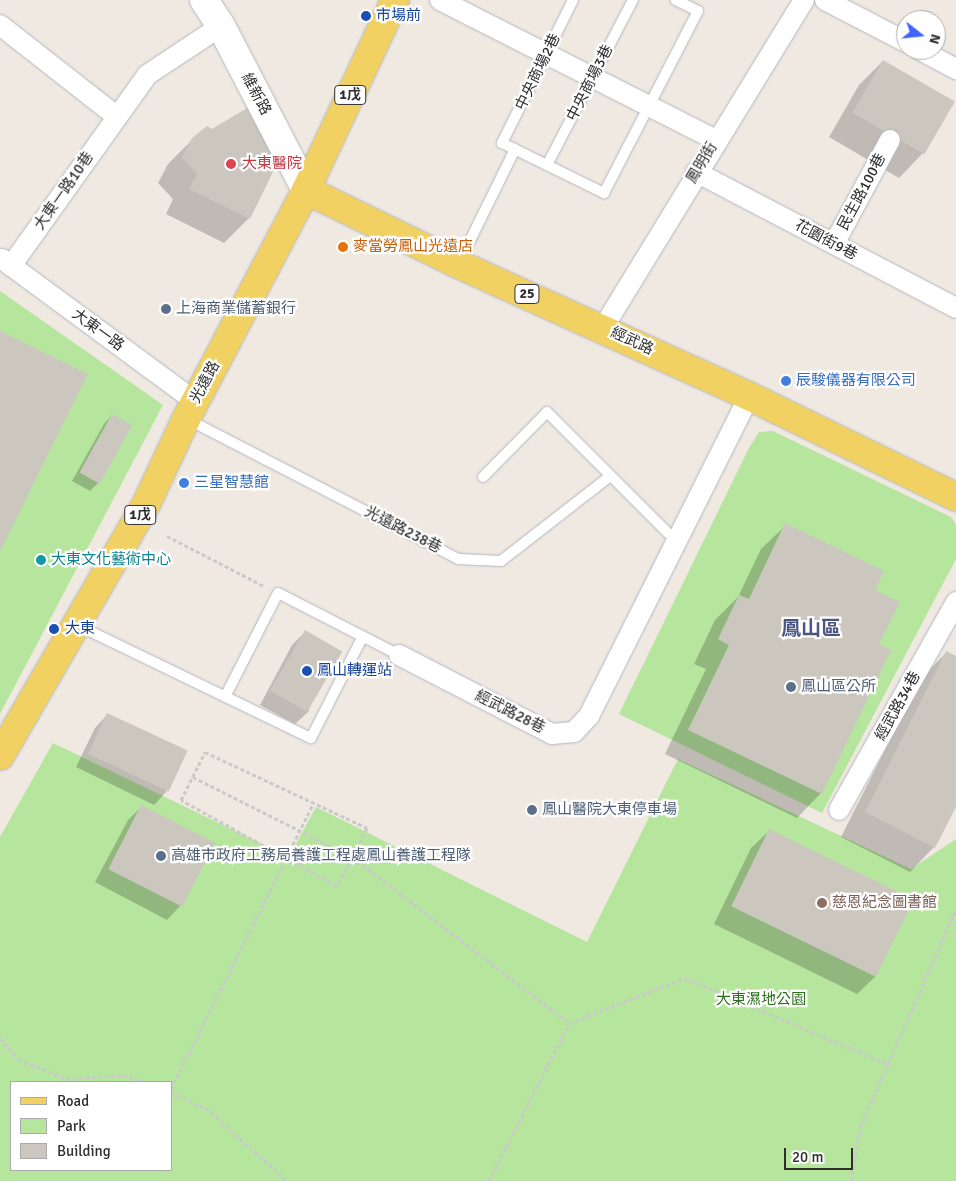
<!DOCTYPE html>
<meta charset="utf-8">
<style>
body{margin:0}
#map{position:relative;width:956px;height:1181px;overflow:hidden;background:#efe9e1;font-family:Signika,"Noto Sans TC",sans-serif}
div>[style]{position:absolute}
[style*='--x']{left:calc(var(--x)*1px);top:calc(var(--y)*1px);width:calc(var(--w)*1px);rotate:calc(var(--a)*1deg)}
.green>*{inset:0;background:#b6e59e}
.shadow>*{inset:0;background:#0003}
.building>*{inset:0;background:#cbc7bf;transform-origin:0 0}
.path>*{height:3px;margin-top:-1.5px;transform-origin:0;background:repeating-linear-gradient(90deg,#c9c9c9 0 4px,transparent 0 6.5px)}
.roads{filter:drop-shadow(0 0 1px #b4b7c1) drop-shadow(0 0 1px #b4b7c1)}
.lane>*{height:10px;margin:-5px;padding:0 5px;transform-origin:5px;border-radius:5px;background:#fff}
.street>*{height:20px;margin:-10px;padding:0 10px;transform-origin:10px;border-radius:10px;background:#fff}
.secondary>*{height:28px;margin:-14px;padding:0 14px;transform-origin:14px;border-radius:14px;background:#fff}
.primary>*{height:28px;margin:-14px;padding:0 14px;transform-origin:14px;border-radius:14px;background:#f2d163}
.dots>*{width:14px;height:14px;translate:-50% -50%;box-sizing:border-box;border:2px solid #fff;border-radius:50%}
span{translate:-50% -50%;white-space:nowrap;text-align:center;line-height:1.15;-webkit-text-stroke:4.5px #fff;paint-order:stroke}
.shield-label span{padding:1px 4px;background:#fff;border:1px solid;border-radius:4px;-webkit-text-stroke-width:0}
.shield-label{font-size:14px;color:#2e2e2e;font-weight:700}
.transit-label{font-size:15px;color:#164399}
.left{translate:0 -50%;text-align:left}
.street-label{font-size:15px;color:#2e2e2e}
.health-label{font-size:15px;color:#be3a42}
.food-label{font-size:15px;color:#c56008}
.service-label{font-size:15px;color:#4e5e75}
.shop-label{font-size:15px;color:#366cbe}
.culture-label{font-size:15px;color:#0d838f}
.education-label{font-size:15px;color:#785e54}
.park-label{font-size:15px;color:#2c6e1b}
.district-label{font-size:20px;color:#4d5680;font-weight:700}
.legend{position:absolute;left:10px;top:1081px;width:162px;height:90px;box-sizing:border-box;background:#fff;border:1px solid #ababab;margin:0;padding:6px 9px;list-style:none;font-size:15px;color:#2e2e2e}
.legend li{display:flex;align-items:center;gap:10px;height:25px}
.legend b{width:25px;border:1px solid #ababab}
.north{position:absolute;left:896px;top:10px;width:50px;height:50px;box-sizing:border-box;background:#fff;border:1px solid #ababab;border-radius:50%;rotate:106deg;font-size:14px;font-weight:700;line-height:20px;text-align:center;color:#2e2e2e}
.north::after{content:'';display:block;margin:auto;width:18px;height:22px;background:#4264fb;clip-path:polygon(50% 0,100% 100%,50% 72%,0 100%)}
.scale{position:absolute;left:784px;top:1148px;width:69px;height:22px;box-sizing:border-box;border:2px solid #2e2e2e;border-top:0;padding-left:6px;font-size:15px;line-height:18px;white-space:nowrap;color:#2e2e2e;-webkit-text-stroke:4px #fff;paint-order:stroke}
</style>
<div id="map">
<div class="green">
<i style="clip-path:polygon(0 291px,163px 405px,0 714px)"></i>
<i style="clip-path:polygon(773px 431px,951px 517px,956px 525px,956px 559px,822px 813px,619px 714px,749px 448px,759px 432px)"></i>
<i style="clip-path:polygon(evenodd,53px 743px,289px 857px,316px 807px,587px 942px,678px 759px,911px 869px,956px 839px,956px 1181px,0 1181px,0 837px,53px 743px,11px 1082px,171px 1082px,171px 1170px,11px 1170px,11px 1082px)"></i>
</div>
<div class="shadow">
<i style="clip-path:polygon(883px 61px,923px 153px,899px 178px,829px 137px,859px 85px)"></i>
<i style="clip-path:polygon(193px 139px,249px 218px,224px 243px,166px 214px,173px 199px,158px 183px,168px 164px)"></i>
<i style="clip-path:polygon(112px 415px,131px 425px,98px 483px,90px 491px,72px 481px,104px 424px)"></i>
<i style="clip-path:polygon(786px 525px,873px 590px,878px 645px,821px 793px,797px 818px,665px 754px,706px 669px,694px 664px,715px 620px,738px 597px,761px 549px)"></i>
<i style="clip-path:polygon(305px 632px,309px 711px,295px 724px,260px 705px,292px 645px)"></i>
<i style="clip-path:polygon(946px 653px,956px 658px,956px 804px,934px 847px,910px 872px,841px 837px,922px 677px)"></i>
<i style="clip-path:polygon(108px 714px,167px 791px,154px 805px,76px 767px,95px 728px)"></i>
<i style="clip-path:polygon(141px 807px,213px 844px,180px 906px,167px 920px,95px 882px,128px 820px)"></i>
<i style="clip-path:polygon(769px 831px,875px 977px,857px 994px,714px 924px,751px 848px)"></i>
</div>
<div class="building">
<i style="left:883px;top:60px;width:83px;height:61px;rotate:30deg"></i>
<i style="clip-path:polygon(252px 105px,278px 149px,274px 170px,250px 219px,189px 189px,197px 174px,182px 158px,192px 138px,207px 126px,212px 129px)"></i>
<i style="clip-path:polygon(0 331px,88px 374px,0 551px)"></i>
<i style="left:112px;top:414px;width:23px;height:67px;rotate:29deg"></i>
<i style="clip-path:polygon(785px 523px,884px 571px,875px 590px,900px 602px,879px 644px,891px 650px,822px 794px,688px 730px,729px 645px,718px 639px,739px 595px,749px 599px)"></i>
<i style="left:305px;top:630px;width:43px;height:70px;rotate:30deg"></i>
<i style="clip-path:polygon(946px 651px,956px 656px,956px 807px,935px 848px,865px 812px)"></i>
<i style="left:107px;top:713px;width:89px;height:45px;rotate:25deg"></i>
<i style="left:141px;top:805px;width:83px;height:72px;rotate:27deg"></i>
<i style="left:769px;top:829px;width:161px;height:86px;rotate:26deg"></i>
</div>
<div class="path">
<i style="--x:167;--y:536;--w:109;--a:27.3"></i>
<i style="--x:205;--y:752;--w:179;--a:25.1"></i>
<i style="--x:367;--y:828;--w:65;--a:117.3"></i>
<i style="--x:337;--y:886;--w:178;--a:-151.1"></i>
<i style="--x:181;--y:800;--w:54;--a:-63.4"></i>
<i style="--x:193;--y:777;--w:178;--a:26.7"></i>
<i style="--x:352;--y:857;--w:273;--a:37.4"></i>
<i style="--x:569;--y:1023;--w:124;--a:-21.2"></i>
<i style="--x:685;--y:978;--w:220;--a:23"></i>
<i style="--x:888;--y:1064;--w:68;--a:113.5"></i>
<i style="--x:861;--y:1126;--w:56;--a:100.3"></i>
<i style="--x:0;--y:1038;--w:28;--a:49"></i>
<i style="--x:18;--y:1059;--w:52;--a:22.6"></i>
<i style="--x:66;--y:1079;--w:57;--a:-4"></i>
<i style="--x:123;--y:1075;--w:22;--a:18"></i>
<i style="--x:888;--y:1064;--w:169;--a:-66.3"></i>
<i style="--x:171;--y:1089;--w:318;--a:-63.5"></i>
<i style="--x:171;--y:1092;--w:38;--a:25"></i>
<i style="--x:206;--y:1108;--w:109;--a:42"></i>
<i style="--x:489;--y:1181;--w:177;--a:-63.1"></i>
</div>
<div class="roads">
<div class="lane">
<i style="--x:573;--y:0;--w:160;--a:116.4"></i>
<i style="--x:502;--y:143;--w:114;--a:26.1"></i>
<i style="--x:604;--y:193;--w:205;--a:-62.7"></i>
<i style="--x:698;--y:11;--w:25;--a:-154"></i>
<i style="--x:547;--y:165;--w:186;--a:-62.5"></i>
<i style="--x:459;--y:263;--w:127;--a:-63.8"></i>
<i style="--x:187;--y:419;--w:305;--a:27.3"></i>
<i style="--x:458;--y:559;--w:43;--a:2.7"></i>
<i style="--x:501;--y:561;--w:138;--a:-37.9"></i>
<i style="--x:483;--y:477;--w:91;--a:-45.4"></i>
<i style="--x:547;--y:412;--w:182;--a:45"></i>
<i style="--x:77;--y:625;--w:260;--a:25.8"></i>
<i style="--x:311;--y:738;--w:114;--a:-63"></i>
<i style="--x:226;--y:695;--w:114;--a:-63"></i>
<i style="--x:278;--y:593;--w:136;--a:27.1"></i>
</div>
<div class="street">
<i style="--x:440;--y:0;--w:309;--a:26.9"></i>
<i style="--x:825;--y:0;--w:91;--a:27.4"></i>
<i style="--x:0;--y:25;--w:147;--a:38.1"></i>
<i style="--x:920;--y:50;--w:41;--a:27.8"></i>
<i style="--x:696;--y:172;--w:293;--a:27.6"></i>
<i style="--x:834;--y:244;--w:118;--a:-61.7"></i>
<i style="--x:2;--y:259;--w:241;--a:36.4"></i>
<i style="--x:11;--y:266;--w:234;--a:-54.5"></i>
<i style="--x:147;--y:75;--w:89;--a:-33.5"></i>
<i style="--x:603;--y:328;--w:385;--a:-58.5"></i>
<i style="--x:399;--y:655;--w:172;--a:27.3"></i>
<i style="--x:552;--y:734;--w:22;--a:-5"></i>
<i style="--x:574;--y:732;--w:22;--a:-47"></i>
<i style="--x:589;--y:716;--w:358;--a:-63.4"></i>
<i style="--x:839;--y:810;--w:239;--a:-60.6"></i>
</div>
<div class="secondary">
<i style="--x:204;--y:0;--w:31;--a:57"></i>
<i style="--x:221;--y:26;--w:185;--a:62.6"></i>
</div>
<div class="primary">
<i style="--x:306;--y:190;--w:169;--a:26"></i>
<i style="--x:458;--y:264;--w:320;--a:24.4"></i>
<i style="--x:749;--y:396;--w:230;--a:26"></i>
<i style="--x:0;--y:756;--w:293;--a:-59.9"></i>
<i style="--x:147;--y:502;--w:92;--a:-64.8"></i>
<i style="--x:186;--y:419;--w:259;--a:-62.3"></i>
<i style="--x:306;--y:190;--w:210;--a:-64.9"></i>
</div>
</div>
<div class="dots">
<i style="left:366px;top:16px;background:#1a4fb4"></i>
<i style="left:231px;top:164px;background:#e0444e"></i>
<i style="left:343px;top:247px;background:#e8710a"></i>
<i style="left:166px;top:309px;background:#5c6f8a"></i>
<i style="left:786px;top:381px;background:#3f7fe0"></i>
<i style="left:184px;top:483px;background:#3f7fe0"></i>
<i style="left:41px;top:560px;background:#0f9aa8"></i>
<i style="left:54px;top:629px;background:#1a4fb4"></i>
<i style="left:307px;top:671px;background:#1a4fb4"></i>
<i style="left:791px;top:687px;background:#5c6f8a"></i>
<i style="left:532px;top:810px;background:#5c6f8a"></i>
<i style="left:161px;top:856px;background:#5c6f8a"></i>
<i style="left:822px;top:903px;background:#8d6e63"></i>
</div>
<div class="shield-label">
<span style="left:350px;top:95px">1戊</span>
<span style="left:527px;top:294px">25</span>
<span style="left:140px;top:515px">1戊</span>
</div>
<div class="transit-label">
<span class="left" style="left:376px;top:16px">市場前</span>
<span class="left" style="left:65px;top:629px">大東</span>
<span class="left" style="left:317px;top:671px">鳳山轉運站</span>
</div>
<div class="street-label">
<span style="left:538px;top:72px;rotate:-64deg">中央商場2巷</span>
<span style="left:590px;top:83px;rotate:-63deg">中央商場3巷</span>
<span style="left:256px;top:94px;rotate:62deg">維新路</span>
<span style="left:702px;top:163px;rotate:-59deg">鳳明街</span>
<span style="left:64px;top:191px;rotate:-55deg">大東一路10巷</span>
<span style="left:862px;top:192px;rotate:-62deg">民生路100巷</span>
<span style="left:826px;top:240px;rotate:28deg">花園街9巷</span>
<span style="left:98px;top:330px;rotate:36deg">大東一路</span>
<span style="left:632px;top:341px;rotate:25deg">經武路</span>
<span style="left:205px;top:382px;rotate:-62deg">光遠路</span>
<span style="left:403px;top:530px;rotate:27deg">光遠路238巷</span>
<span style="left:898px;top:706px;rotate:-61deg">經武路34巷</span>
<span style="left:510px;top:712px;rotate:27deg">經武路28巷</span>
</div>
<div class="health-label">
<span class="left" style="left:242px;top:164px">大東醫院</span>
</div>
<div class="food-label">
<span class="left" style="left:353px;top:247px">麥當勞鳳山光遠店</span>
</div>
<div class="service-label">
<span class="left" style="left:176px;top:309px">上海商業儲蓄銀行</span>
<span class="left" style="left:801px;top:687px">鳳山區公所</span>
<span class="left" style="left:542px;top:810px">鳳山醫院大東停車場</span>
<span class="left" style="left:171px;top:856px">高雄市政府工務局養護工程處鳳山養護工程隊</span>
</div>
<div class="shop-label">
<span class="left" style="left:796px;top:381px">辰駿儀器有限公司</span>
<span class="left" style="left:194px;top:483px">三星智慧館</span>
</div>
<div class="culture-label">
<span class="left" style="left:51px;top:560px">大東文化藝術中心</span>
</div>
<div class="education-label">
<span class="left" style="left:832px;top:903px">慈恩紀念圖書館</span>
</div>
<div class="park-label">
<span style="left:761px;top:1000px">大東濕地公園</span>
</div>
<div class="district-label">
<span style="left:811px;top:628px">鳳山區</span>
</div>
<ul class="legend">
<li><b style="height:6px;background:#f2d163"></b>Road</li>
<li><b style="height:14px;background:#b6e59e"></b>Park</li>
<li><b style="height:14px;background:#cbc7bf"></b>Building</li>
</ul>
<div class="north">N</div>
<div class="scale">20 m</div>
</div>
